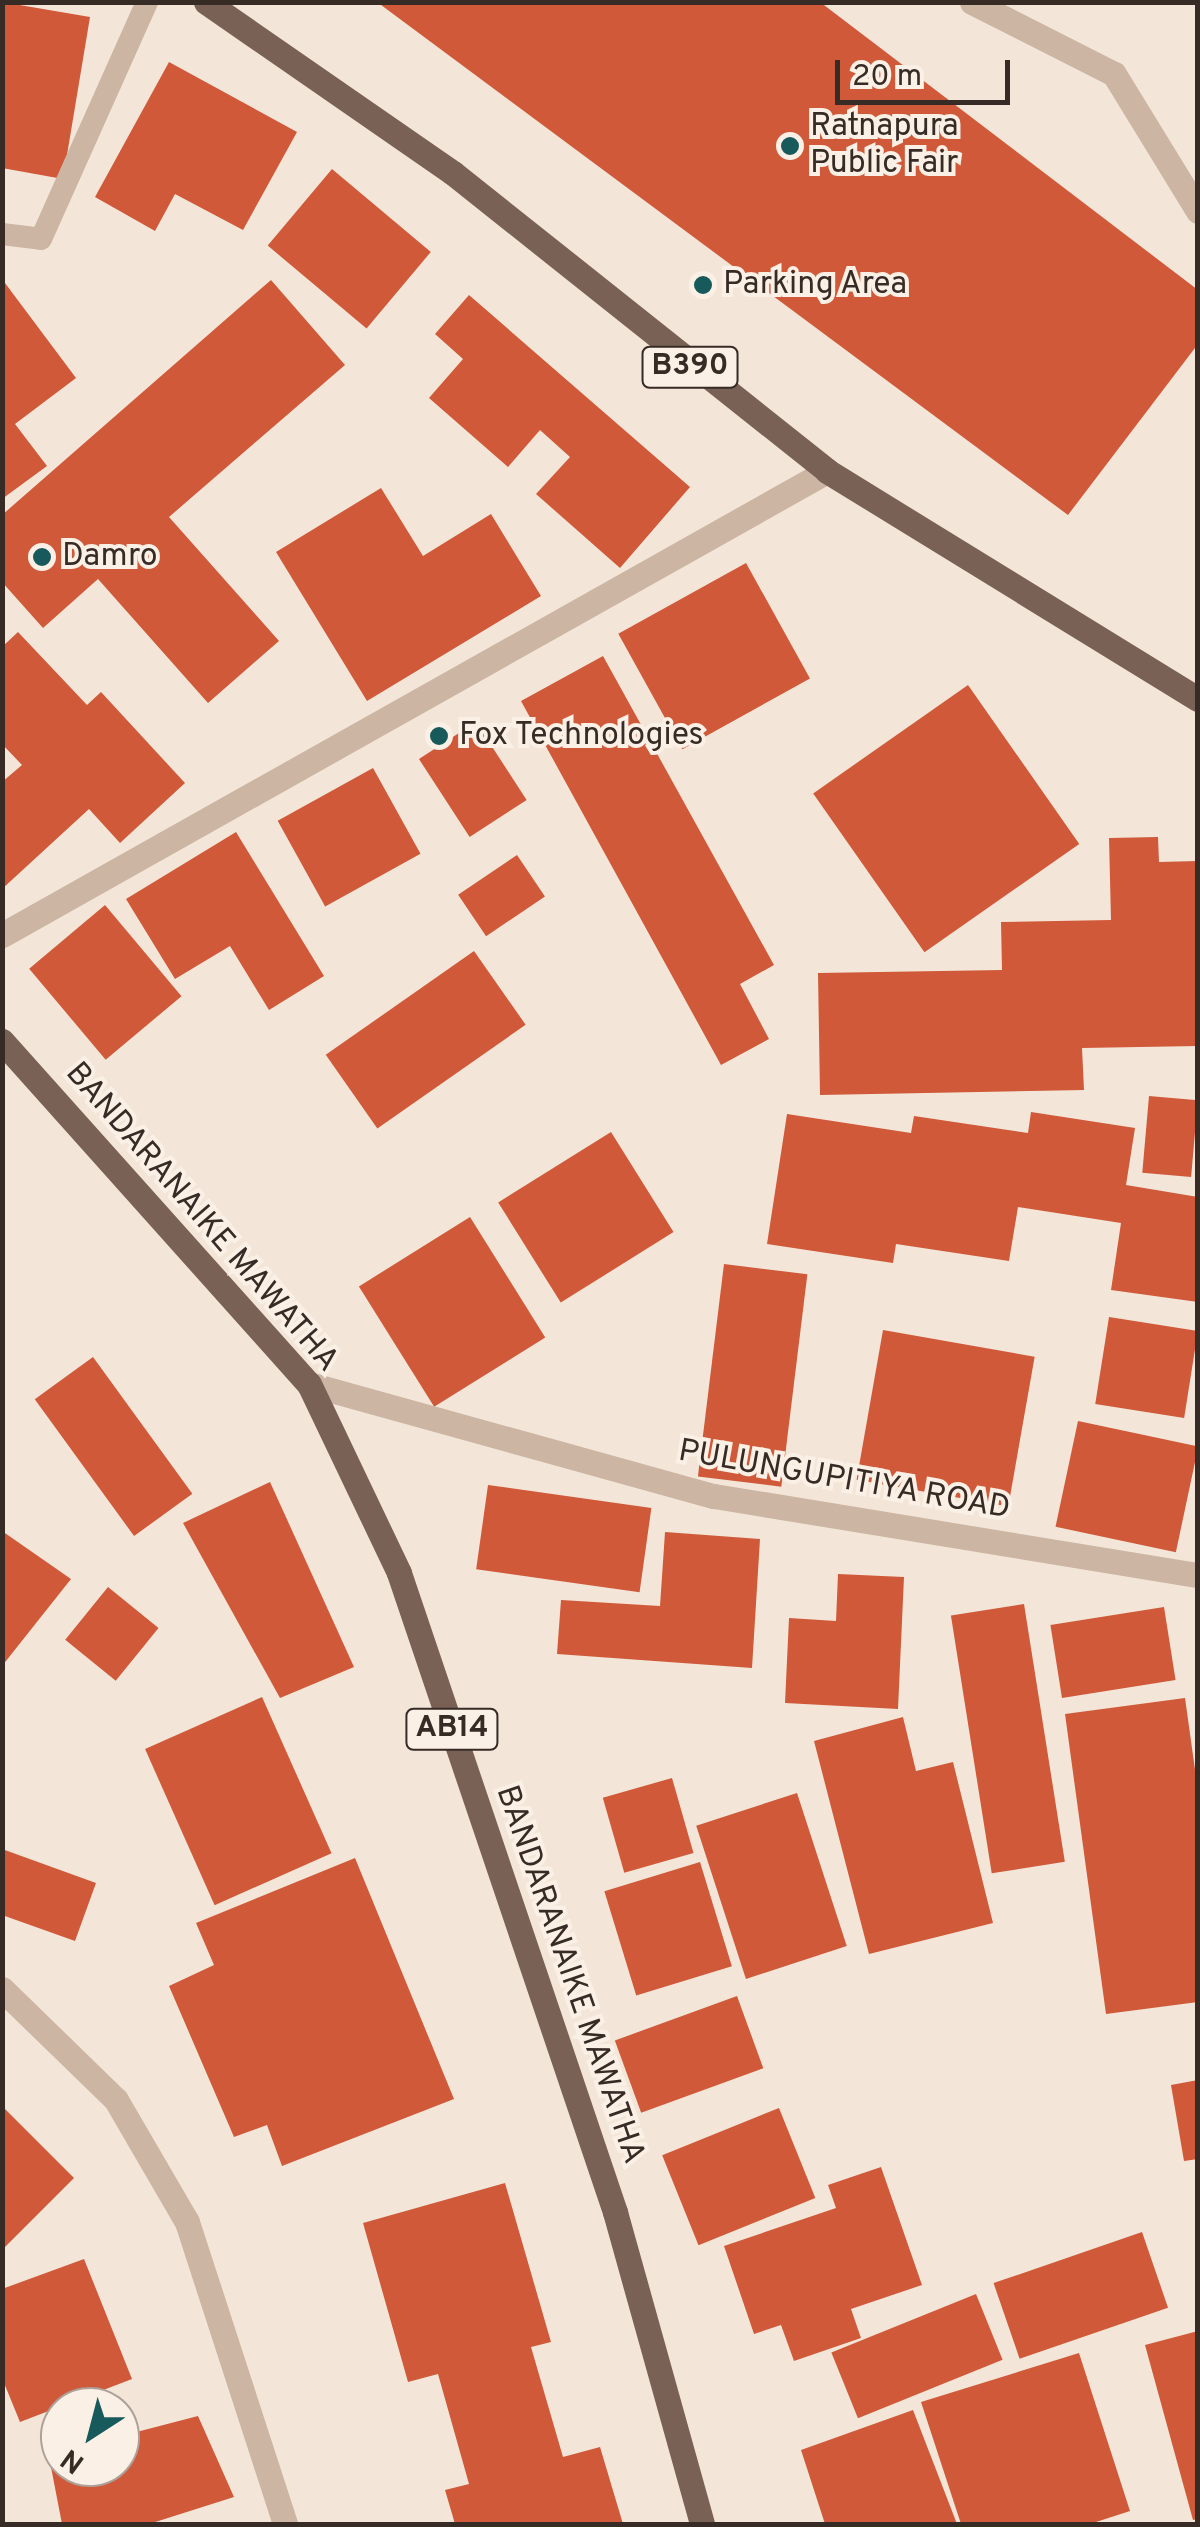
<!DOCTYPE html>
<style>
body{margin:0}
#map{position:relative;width:1200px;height:2527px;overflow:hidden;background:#f3e6d8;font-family:Overpass,sans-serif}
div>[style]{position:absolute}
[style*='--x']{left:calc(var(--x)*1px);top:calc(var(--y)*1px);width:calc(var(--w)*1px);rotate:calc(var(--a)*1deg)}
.building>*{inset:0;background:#d05939;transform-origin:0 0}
.lane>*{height:22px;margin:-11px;padding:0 11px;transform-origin:11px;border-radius:11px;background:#ccb5a3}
.street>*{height:25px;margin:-12.5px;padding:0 12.5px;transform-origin:12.5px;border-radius:12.5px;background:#ccb5a3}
.primary>*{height:25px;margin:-12.5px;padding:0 12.5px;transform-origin:12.5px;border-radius:12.5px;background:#7a6155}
.dots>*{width:28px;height:28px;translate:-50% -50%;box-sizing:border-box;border:5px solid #fbf0e5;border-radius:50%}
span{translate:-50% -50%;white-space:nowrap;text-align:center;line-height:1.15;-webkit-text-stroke:8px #fbf0e5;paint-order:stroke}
.shield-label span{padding:2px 8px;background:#fbf0e5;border:2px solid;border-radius:8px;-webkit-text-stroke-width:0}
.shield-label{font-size:30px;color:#372b26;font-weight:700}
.poi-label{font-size:32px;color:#372b26}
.left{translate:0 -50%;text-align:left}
.street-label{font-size:32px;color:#372b26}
.frame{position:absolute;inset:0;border:5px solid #372b26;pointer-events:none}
.north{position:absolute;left:40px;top:2387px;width:100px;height:100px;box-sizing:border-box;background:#fbf0e5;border:2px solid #ada199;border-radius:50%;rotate:216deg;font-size:28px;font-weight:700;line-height:40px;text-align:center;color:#372b26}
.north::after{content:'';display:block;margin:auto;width:35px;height:45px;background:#18595c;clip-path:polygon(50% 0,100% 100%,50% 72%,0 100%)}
.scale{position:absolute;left:835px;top:60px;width:175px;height:45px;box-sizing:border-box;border:5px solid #372b26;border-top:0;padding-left:12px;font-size:30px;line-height:35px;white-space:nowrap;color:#372b26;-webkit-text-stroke:8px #fbf0e5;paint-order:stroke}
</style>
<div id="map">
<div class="building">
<i style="clip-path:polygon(2px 2px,90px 17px,63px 179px,2px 168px)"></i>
<i style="clip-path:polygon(377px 2px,820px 2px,1198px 290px,1198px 344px,1068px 515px)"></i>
<i style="clip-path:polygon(169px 62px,297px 132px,243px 230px,175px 194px,155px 231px,95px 197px)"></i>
<i style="left:332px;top:169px;width:129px;height:100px;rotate:40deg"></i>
<i style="clip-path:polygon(2px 279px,76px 378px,15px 424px,47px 466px,2px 499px)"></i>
<i style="clip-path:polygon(271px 280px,345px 365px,169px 517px,279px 641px,208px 703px,98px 579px,43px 628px,2px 582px,2px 515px)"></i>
<i style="clip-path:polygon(469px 295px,690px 487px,620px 568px,536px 494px,570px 457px,540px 430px,508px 467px,429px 398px,463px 359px,435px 334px)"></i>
<i style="clip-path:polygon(381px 488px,423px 556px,491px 514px,541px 596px,367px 701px,276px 552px)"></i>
<i style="left:746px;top:563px;width:132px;height:146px;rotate:61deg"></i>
<i style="clip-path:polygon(18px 632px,87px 705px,101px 692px,185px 783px,120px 843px,89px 809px,2px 889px,2px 782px,22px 765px,2px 744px,2px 647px)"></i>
<i style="clip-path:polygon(603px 656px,774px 965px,740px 984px,769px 1039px,721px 1065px,521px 701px)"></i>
<i style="left:968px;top:685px;width:194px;height:189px;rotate:55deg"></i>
<i style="left:476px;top:722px;width:93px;height:68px;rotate:57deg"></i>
<i style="left:373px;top:768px;width:98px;height:109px;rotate:61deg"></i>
<i style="clip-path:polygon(236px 832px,324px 976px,269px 1010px,230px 946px,175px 979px,126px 899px)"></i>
<i style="clip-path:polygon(1158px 837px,1159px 862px,1198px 861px,1198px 1046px,1082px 1048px,1084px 1090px,820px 1095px,818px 973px,1002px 970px,1001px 922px,1111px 920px,1109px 838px)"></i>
<i style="left:517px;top:855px;width:50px;height:71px;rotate:56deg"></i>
<i style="left:105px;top:905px;width:119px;height:99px;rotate:50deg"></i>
<i style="left:474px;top:951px;width:90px;height:181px;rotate:55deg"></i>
<i style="left:1149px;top:1096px;width:49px;height:77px;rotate:5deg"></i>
<i style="clip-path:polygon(1031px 1112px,1135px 1128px,1126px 1185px,1198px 1197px,1198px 1302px,1111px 1290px,1121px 1223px,1018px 1207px,1009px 1261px,896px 1244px,893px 1263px,767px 1244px,787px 1114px,911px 1133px,914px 1116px,1028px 1133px)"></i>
<i style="left:611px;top:1132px;width:118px;height:133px;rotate:58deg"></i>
<i style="left:470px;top:1217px;width:142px;height:131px;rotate:58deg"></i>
<i style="left:724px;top:1264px;width:84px;height:214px;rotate:7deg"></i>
<i style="left:1109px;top:1317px;width:90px;height:88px;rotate:9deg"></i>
<i style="left:883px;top:1330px;width:154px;height:152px;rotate:10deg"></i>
<i style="left:93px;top:1357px;width:169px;height:72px;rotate:54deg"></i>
<i style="left:1078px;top:1421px;width:123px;height:108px;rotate:12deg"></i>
<i style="clip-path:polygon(270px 1482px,354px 1667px,280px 1698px,183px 1523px)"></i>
<i style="left:488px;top:1485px;width:165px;height:85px;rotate:8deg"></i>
<i style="clip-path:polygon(2px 1531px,71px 1579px,2px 1666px)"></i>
<i style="clip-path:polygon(665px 1532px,760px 1539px,752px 1668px,557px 1654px,561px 1600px,660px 1606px)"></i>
<i style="clip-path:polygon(838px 1574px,904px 1577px,898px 1709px,785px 1703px,789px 1618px,836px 1621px)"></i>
<i style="left:108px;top:1587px;width:65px;height:68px;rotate:39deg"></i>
<i style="left:1024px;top:1604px;width:261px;height:74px;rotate:81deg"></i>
<i style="left:1164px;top:1607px;width:74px;height:115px;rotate:81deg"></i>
<i style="left:262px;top:1697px;width:171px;height:128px;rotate:66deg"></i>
<i style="clip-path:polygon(1185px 1698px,1198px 1791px,1198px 2002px,1106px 2014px,1065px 1714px)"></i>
<i style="clip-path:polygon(903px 1717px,916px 1771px,953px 1762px,993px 1923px,869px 1954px,814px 1741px)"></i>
<i style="left:672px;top:1778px;width:78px;height:72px;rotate:74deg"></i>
<i style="left:797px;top:1793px;width:161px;height:106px;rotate:72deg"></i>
<i style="clip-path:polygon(2px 1849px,96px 1883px,75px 1941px,2px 1915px)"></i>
<i style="clip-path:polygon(355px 1858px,454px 2099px,282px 2166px,267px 2125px,234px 2137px,169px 1986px,214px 1965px,196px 1923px)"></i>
<i style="left:700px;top:1862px;width:109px;height:100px;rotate:73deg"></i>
<i style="left:737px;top:1996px;width:77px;height:130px;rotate:70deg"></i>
<i style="clip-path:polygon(1198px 2080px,1198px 2159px,1184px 2161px,1171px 2085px)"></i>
<i style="clip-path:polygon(2px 2106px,74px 2178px,2px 2250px)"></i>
<i style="left:779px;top:2108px;width:97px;height:126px;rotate:68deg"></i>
<i style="clip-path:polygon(881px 2167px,922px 2285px,851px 2309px,861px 2338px,794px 2361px,781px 2325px,754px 2334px,724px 2246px,836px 2208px,828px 2185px)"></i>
<i style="clip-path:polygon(505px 2183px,551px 2342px,531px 2347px,563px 2457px,600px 2447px,623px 2524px,455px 2524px,445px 2490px,469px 2484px,438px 2374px,408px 2382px,363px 2223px)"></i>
<i style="left:1142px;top:2232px;width:80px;height:157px;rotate:71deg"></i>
<i style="clip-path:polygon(84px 2259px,132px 2379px,20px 2422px,2px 2378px,2px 2289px)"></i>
<i style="left:976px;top:2294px;width:71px;height:156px;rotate:68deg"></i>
<i style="clip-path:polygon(1198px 2331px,1198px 2519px,1193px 2520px,1145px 2345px)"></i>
<i style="clip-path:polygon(1079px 2353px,1130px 2511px,1090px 2524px,961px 2524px,921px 2402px)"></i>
<i style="clip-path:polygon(913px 2410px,957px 2524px,825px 2524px,801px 2450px)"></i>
<i style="clip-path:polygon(198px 2416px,234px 2497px,149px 2524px,62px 2524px,45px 2436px,60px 2431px,60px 2467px,120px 2467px,120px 2427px,125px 2435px)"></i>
</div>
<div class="lane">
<i style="--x:2;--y:234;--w:39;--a:7"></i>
<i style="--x:41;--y:239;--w:260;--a:-65.9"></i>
</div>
<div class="street">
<i style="--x:972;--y:2;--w:159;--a:26.9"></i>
<i style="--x:1114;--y:74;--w:161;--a:58.5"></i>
<i style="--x:2;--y:935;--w:947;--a:-29.35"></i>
<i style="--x:309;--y:1384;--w:420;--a:15.5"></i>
<i style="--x:714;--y:1496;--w:490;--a:9.3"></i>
<i style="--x:2;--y:1989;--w:159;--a:44.2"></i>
<i style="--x:116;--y:2100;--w:141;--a:59.8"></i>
<i style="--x:187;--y:2222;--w:318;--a:72"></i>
</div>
<div class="primary">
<i style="--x:206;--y:2;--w:300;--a:34.7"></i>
<i style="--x:453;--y:173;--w:478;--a:38.5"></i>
<i style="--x:827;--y:471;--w:435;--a:31.6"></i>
<i style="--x:2;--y:1041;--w:460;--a:48.2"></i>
<i style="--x:309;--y:1384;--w:209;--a:64.5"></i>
<i style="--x:399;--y:1573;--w:675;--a:71.32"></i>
<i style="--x:615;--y:2212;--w:324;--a:74.4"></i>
</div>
<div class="dots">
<i style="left:790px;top:146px;background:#18595c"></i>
<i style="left:703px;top:285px;background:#18595c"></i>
<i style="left:42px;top:557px;background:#18595c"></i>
<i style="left:439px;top:736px;background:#18595c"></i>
</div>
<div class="shield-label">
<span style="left:690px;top:367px">B390</span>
<span style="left:452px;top:1729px">AB14</span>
</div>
<div class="poi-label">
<span class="left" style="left:810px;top:146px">Ratnapura<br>Public Fair</span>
<span class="left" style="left:723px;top:285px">Parking Area</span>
<span class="left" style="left:62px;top:557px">Damro</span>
<span class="left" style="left:459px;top:736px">Fox Technologies</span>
</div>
<div class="street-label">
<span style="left:201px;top:1218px;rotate:49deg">BANDARANAIKE MAWATHA</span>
<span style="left:844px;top:1481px;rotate:10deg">PULUNGUPITIYA ROAD</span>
<span style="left:569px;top:1975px;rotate:71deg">BANDARANAIKE MAWATHA</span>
</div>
<div class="frame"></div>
<div class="north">N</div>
<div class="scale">20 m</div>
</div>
